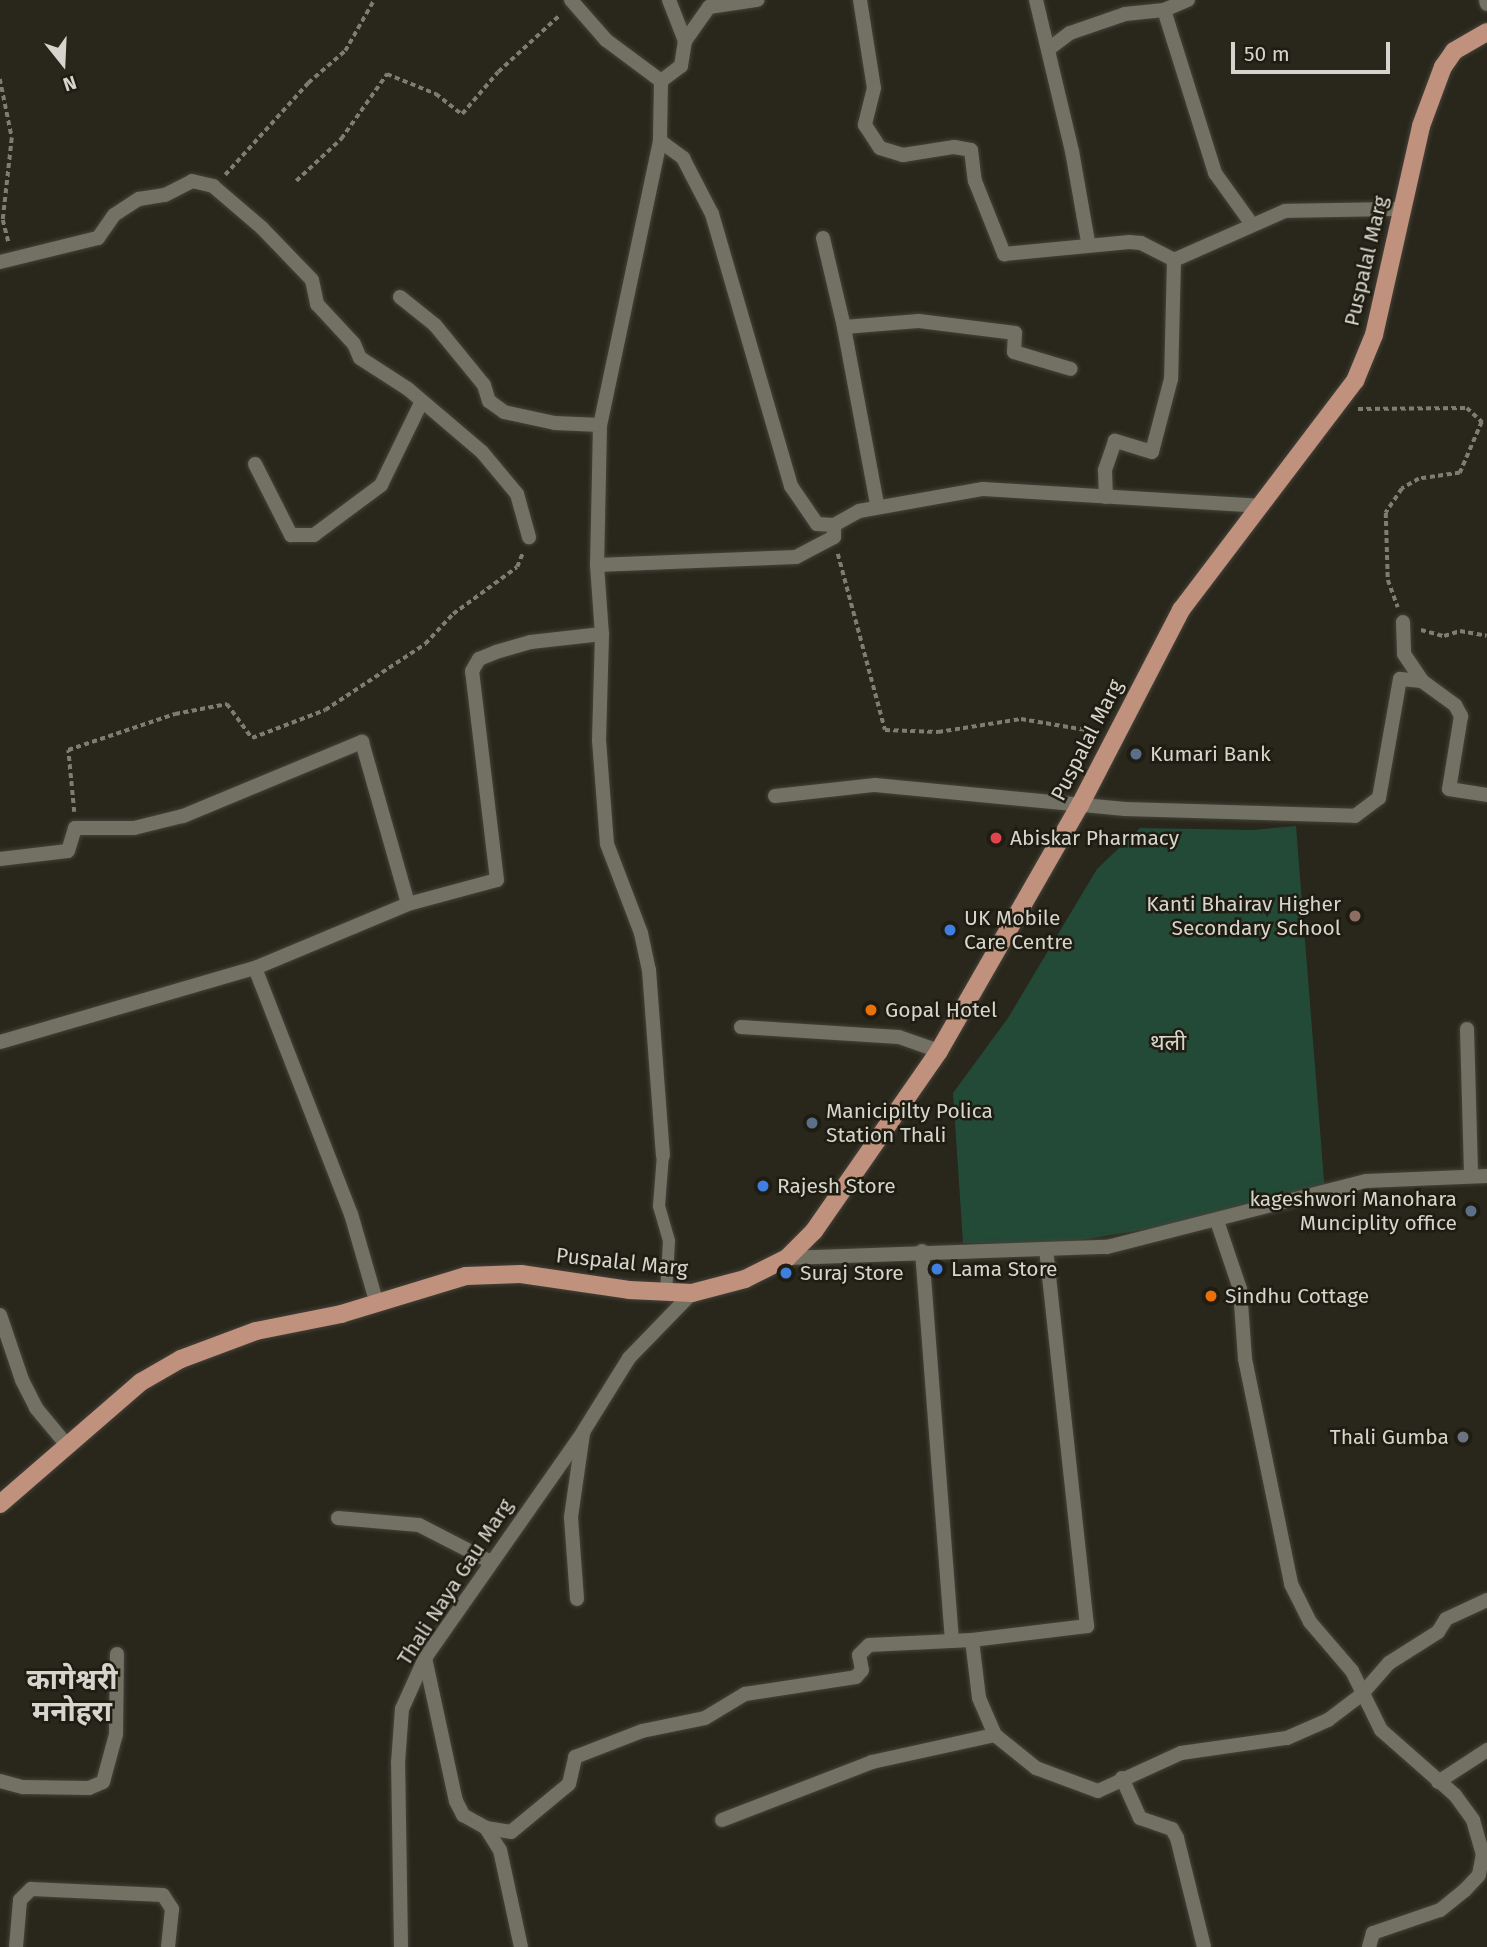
<!DOCTYPE html>
<meta charset="utf-8">
<style>
body{margin:0}
#map{position:relative;width:1487px;height:1947px;overflow:hidden;background:#29261b;font-family:"Fira Sans","Noto Sans Devanagari",sans-serif}
div>[style]{position:absolute}
[style*='--x']{left:calc(var(--x)*1px);top:calc(var(--y)*1px);width:calc(var(--w)*1px);rotate:calc(var(--a)*1deg)}
.green>*{inset:0;background:#224a37}
.path>*{height:3.5px;margin-top:-1.75px;transform-origin:0;background:repeating-linear-gradient(90deg,#7e7c73 0 5px,transparent 0 8.5px)}
.roads{filter:drop-shadow(0 0 2px #444239) drop-shadow(0 0 2px #444239)}
.lane>*{height:12px;margin:-6px;padding:0 6px;transform-origin:6px;border-radius:6px;background:#737163}
.street>*{height:14px;margin:-7px;padding:0 7px;transform-origin:7px;border-radius:7px;background:#737163}
.primary>*{height:18px;margin:-9px;padding:0 9px;transform-origin:9px;border-radius:9px;background:#c0917c}
.dots>*{width:19px;height:19px;translate:-50% -50%;box-sizing:border-box;border:4px solid #1f1d12;border-radius:50%}
span{translate:-50% -50%;white-space:nowrap;text-align:center;line-height:1.15;-webkit-text-stroke:5px #1f1d12;paint-order:stroke}
.street-label{font-size:21px;color:#d6d5cd}
.poi-label{font-size:21px;color:#d6d5cd}
.left{translate:0 -50%;text-align:left}
.right{translate:-100% -50%;text-align:right}
.neighbourhood-label{font-size:23px;color:#d6d5cd}
.district-label{font-size:28px;color:#d6d5cd;font-weight:700}
.north{position:absolute;left:28px;top:28px;width:70px;height:70px;-webkit-text-stroke:5px #1f1d12;paint-order:stroke;rotate:162deg;font-size:19px;font-weight:700;line-height:28px;text-align:center;color:#d6d5cd}
.north::after{content:'';display:block;margin:auto;width:24px;height:32px;background:#d6d5cd;clip-path:polygon(50% 0,100% 100%,50% 72%,0 100%)}
.scale{position:absolute;left:1231px;top:42px;width:159px;height:32px;box-sizing:border-box;border:4px solid #d6d5cd;border-top:0;padding-left:9px;font-size:21px;line-height:24px;white-space:nowrap;color:#d6d5cd;-webkit-text-stroke:5px #1f1d12;paint-order:stroke}
</style>
<div id="map">
<div class="green">
<i style="clip-path:polygon(1296px 826px,1325px 1193px,1190px 1222px,1057px 1244px,963px 1243px,953px 1093px,1008px 1018px,1097px 869px,1140px 828px,1252px 830px)"></i>
</div>
<div class="path">
<i style="--x:0;--y:79;--w:60;--a:78.5"></i>
<i style="--x:12;--y:138;--w:82;--a:96.3"></i>
<i style="--x:3;--y:220;--w:25;--a:76"></i>
<i style="--x:225;--y:175;--w:124;--a:-47.9"></i>
<i style="--x:308;--y:83;--w:49;--a:-40.9"></i>
<i style="--x:345;--y:51;--w:59;--a:-60.4"></i>
<i style="--x:296;--y:181;--w:62;--a:-43"></i>
<i style="--x:341;--y:139;--w:80;--a:-54.7"></i>
<i style="--x:387;--y:74;--w:53;--a:22.2"></i>
<i style="--x:436;--y:94;--w:33;--a:38"></i>
<i style="--x:462;--y:114;--w:55;--a:-49.4"></i>
<i style="--x:498;--y:72;--w:84;--a:-42.6"></i>
<i style="--x:1358;--y:409;--w:109;--a:-0.5"></i>
<i style="--x:1467;--y:408;--w:21;--a:43"></i>
<i style="--x:1482;--y:422;--w:56;--a:113.3"></i>
<i style="--x:1460;--y:473;--w:41;--a:171.7"></i>
<i style="--x:1419;--y:479;--w:20;--a:150"></i>
<i style="--x:1402;--y:489;--w:29;--a:124"></i>
<i style="--x:1386;--y:513;--w:67;--a:88.3"></i>
<i style="--x:1388;--y:580;--w:29;--a:70"></i>
<i style="--x:838;--y:554;--w:182;--a:75"></i>
<i style="--x:885;--y:730;--w:53;--a:2.2"></i>
<i style="--x:938;--y:732;--w:84;--a:-8.9"></i>
<i style="--x:1021;--y:719;--w:78;--a:9.6"></i>
<i style="--x:1421;--y:630;--w:24;--a:15"></i>
<i style="--x:1444;--y:636;--w:17;--a:-17"></i>
<i style="--x:1460;--y:631;--w:27;--a:10"></i>
<i style="--x:74;--y:812;--w:62;--a:-95.5"></i>
<i style="--x:68;--y:750;--w:113;--a:-18.6"></i>
<i style="--x:175;--y:714;--w:53;--a:-10.9"></i>
<i style="--x:227;--y:704;--w:42;--a:53.7"></i>
<i style="--x:252;--y:738;--w:78;--a:-21"></i>
<i style="--x:325;--y:710;--w:120;--a:-33.4"></i>
<i style="--x:425;--y:644;--w:41;--a:-47"></i>
<i style="--x:453;--y:614;--w:79;--a:-36.3"></i>
<i style="--x:517;--y:567;--w:16;--a:-68"></i>
</div>
<div class="roads">
<div class="lane">
<i style="--x:663;--y:1155;--w:51;--a:94.5"></i>
<i style="--x:659;--y:1206;--w:36;--a:74"></i>
<i style="--x:669;--y:1241;--w:53;--a:93.2"></i>
</div>
<div class="street">
<i style="--x:571;--y:0;--w:53;--a:48.8"></i>
<i style="--x:606;--y:40;--w:69;--a:36.7"></i>
<i style="--x:661;--y:81;--w:60;--a:91"></i>
<i style="--x:660;--y:141;--w:290;--a:101.9"></i>
<i style="--x:600;--y:425;--w:140;--a:91.2"></i>
<i style="--x:597;--y:565;--w:69;--a:85.9"></i>
<i style="--x:602;--y:634;--w:106;--a:91.6"></i>
<i style="--x:599;--y:740;--w:104;--a:85.6"></i>
<i style="--x:607;--y:844;--w:95;--a:69.1"></i>
<i style="--x:641;--y:933;--w:38;--a:78"></i>
<i style="--x:649;--y:970;--w:186;--a:85.7"></i>
<i style="--x:860;--y:0;--w:89;--a:81"></i>
<i style="--x:874;--y:88;--w:38;--a:104"></i>
<i style="--x:865;--y:125;--w:27;--a:57"></i>
<i style="--x:880;--y:148;--w:24;--a:17"></i>
<i style="--x:903;--y:155;--w:52;--a:-8.9"></i>
<i style="--x:954;--y:147;--w:17;--a:10"></i>
<i style="--x:971;--y:150;--w:31;--a:83"></i>
<i style="--x:975;--y:181;--w:79;--a:68.3"></i>
<i style="--x:1004;--y:254;--w:126;--a:-5.5"></i>
<i style="--x:1129;--y:242;--w:12;--a:5"></i>
<i style="--x:1141;--y:243;--w:37;--a:27"></i>
<i style="--x:1174;--y:260;--w:119;--a:91.4"></i>
<i style="--x:1171;--y:379;--w:75;--a:104.6"></i>
<i style="--x:1152;--y:452;--w:39;--a:-163"></i>
<i style="--x:1115;--y:441;--w:31;--a:109"></i>
<i style="--x:1105;--y:470;--w:27;--a:88"></i>
<i style="--x:1036;--y:0;--w:155;--a:76.6"></i>
<i style="--x:1072;--y:151;--w:92;--a:80"></i>
<i style="--x:1486;--y:0;--w:4;--a:76"></i>
<i style="--x:1164;--y:10;--w:171;--a:72.6"></i>
<i style="--x:1215;--y:173;--w:57;--a:54.3"></i>
<i style="--x:685;--y:41;--w:42;--a:-54.8"></i>
<i style="--x:709;--y:7;--w:49;--a:-8.3"></i>
<i style="--x:1050;--y:48;--w:25;--a:-37"></i>
<i style="--x:1070;--y:33;--w:58;--a:-19.1"></i>
<i style="--x:1125;--y:14;--w:39;--a:-6"></i>
<i style="--x:1164;--y:10;--w:26;--a:-23"></i>
<i style="--x:661;--y:81;--w:25;--a:-37"></i>
<i style="--x:681;--y:66;--w:25;--a:-81"></i>
<i style="--x:685;--y:41;--w:44;--a:-111.3"></i>
<i style="--x:660;--y:141;--w:29;--a:36"></i>
<i style="--x:683;--y:158;--w:63;--a:62.6"></i>
<i style="--x:712;--y:214;--w:283;--a:73.8"></i>
<i style="--x:791;--y:486;--w:46;--a:55.6"></i>
<i style="--x:817;--y:524;--w:17;--a:3"></i>
<i style="--x:823;--y:238;--w:91;--a:76.7"></i>
<i style="--x:1174;--y:260;--w:121;--a:-23.8"></i>
<i style="--x:1285;--y:211;--w:116;--a:-1"></i>
<i style="--x:0;--y:262;--w:101;--a:-13.8"></i>
<i style="--x:98;--y:238;--w:28;--a:-55"></i>
<i style="--x:114;--y:215;--w:30;--a:-33"></i>
<i style="--x:139;--y:199;--w:26;--a:-9"></i>
<i style="--x:165;--y:195;--w:30;--a:-27"></i>
<i style="--x:192;--y:181;--w:22;--a:13"></i>
<i style="--x:213;--y:186;--w:65;--a:40.6"></i>
<i style="--x:262;--y:228;--w:72;--a:46.1"></i>
<i style="--x:312;--y:280;--w:25;--a:78"></i>
<i style="--x:317;--y:304;--w:54;--a:47.2"></i>
<i style="--x:354;--y:344;--w:15;--a:67"></i>
<i style="--x:360;--y:358;--w:57;--a:32.9"></i>
<i style="--x:408;--y:389;--w:97;--a:40.4"></i>
<i style="--x:482;--y:452;--w:55;--a:50.2"></i>
<i style="--x:517;--y:494;--w:45;--a:74.4"></i>
<i style="--x:400;--y:297;--w:45;--a:38.7"></i>
<i style="--x:435;--y:325;--w:77;--a:50.8"></i>
<i style="--x:484;--y:385;--w:17;--a:73"></i>
<i style="--x:489;--y:401;--w:19;--a:36"></i>
<i style="--x:504;--y:412;--w:52;--a:12.2"></i>
<i style="--x:555;--y:423;--w:45;--a:2.5"></i>
<i style="--x:255;--y:464;--w:80;--a:63.1"></i>
<i style="--x:291;--y:535;--w:23;--a:0"></i>
<i style="--x:314;--y:535;--w:84;--a:-36.7"></i>
<i style="--x:381;--y:485;--w:93;--a:-64"></i>
<i style="--x:877;--y:504;--w:180;--a:-100.6"></i>
<i style="--x:844;--y:327;--w:75;--a:-4.6"></i>
<i style="--x:919;--y:321;--w:97;--a:7.1"></i>
<i style="--x:1015;--y:333;--w:19;--a:93"></i>
<i style="--x:1014;--y:352;--w:59;--a:16.6"></i>
<i style="--x:597;--y:565;--w:199;--a:-2.3"></i>
<i style="--x:796;--y:557;--w:43;--a:-27.8"></i>
<i style="--x:834;--y:537;--w:12;--a:-90"></i>
<i style="--x:834;--y:525;--w:29;--a:-29"></i>
<i style="--x:859;--y:511;--w:126;--a:-10.1"></i>
<i style="--x:983;--y:489;--w:276;--a:3.5"></i>
<i style="--x:1403;--y:622;--w:32;--a:88"></i>
<i style="--x:1404;--y:654;--w:32;--a:56"></i>
<i style="--x:775;--y:796;--w:101;--a:-6.3"></i>
<i style="--x:875;--y:785;--w:251;--a:5.5"></i>
<i style="--x:1125;--y:809;--w:230;--a:1.7"></i>
<i style="--x:1355;--y:816;--w:30;--a:-37"></i>
<i style="--x:1379;--y:798;--w:121;--a:-80"></i>
<i style="--x:1400;--y:679;--w:22;--a:5"></i>
<i style="--x:1422;--y:681;--w:41;--a:36"></i>
<i style="--x:1455;--y:705;--w:13;--a:61"></i>
<i style="--x:1461;--y:716;--w:74;--a:99.3"></i>
<i style="--x:1449;--y:789;--w:38;--a:9"></i>
<i style="--x:0;--y:859;--w:68;--a:-6.7"></i>
<i style="--x:68;--y:851;--w:24;--a:-73"></i>
<i style="--x:75;--y:828;--w:59;--a:0"></i>
<i style="--x:134;--y:828;--w:50;--a:-13.8"></i>
<i style="--x:183;--y:816;--w:194;--a:-22.5"></i>
<i style="--x:362;--y:742;--w:168;--a:74.1"></i>
<i style="--x:255;--y:968;--w:264;--a:68.7"></i>
<i style="--x:351;--y:1214;--w:94;--a:73.9"></i>
<i style="--x:741;--y:1027;--w:158;--a:3.6"></i>
<i style="--x:899;--y:1037;--w:42;--a:19.3"></i>
<i style="--x:1467;--y:1029;--w:145;--a:88.4"></i>
<i style="--x:0;--y:1042;--w:266;--a:-16.2"></i>
<i style="--x:255;--y:968;--w:166;--a:-22.7"></i>
<i style="--x:408;--y:904;--w:92;--a:-15.1"></i>
<i style="--x:497;--y:880;--w:210;--a:-96.8"></i>
<i style="--x:472;--y:671;--w:14;--a:-60"></i>
<i style="--x:479;--y:659;--w:18;--a:-22"></i>
<i style="--x:496;--y:652;--w:36;--a:-16"></i>
<i style="--x:531;--y:642;--w:71;--a:-6.4"></i>
<i style="--x:1217;--y:1221;--w:72;--a:71.3"></i>
<i style="--x:1240;--y:1289;--w:70;--a:85.9"></i>
<i style="--x:1245;--y:1359;--w:230;--a:78.4"></i>
<i style="--x:1291;--y:1584;--w:42;--a:63.4"></i>
<i style="--x:1310;--y:1622;--w:65;--a:49.4"></i>
<i style="--x:1352;--y:1671;--w:66;--a:63.8"></i>
<i style="--x:1381;--y:1730;--w:98;--a:41.3"></i>
<i style="--x:1455;--y:1795;--w:31;--a:54"></i>
<i style="--x:1473;--y:1820;--w:35;--a:74"></i>
<i style="--x:1483;--y:1854;--w:21;--a:101"></i>
<i style="--x:1479;--y:1875;--w:21;--a:133"></i>
<i style="--x:1465;--y:1890;--w:32;--a:141"></i>
<i style="--x:1440;--y:1910;--w:71;--a:161.1"></i>
<i style="--x:1373;--y:1933;--w:15;--a:106"></i>
<i style="--x:922;--y:1251;--w:391;--a:85.6"></i>
<i style="--x:787;--y:1258;--w:320;--a:-2"></i>
<i style="--x:1107;--y:1247;--w:267;--a:-14.3"></i>
<i style="--x:1366;--y:1181;--w:121;--a:-2.4"></i>
<i style="--x:0;--y:1315;--w:69;--a:71.3"></i>
<i style="--x:22;--y:1380;--w:31;--a:63"></i>
<i style="--x:36;--y:1408;--w:47;--a:50.2"></i>
<i style="--x:338;--y:1518;--w:81;--a:4.9"></i>
<i style="--x:419;--y:1525;--w:79;--a:27.2"></i>
<i style="--x:577;--y:1599;--w:82;--a:-94.2"></i>
<i style="--x:571;--y:1517;--w:84;--a:-81.8"></i>
<i style="--x:972;--y:1640;--w:58;--a:83.1"></i>
<i style="--x:979;--y:1698;--w:40;--a:66.6"></i>
<i style="--x:995;--y:1735;--w:53;--a:38.8"></i>
<i style="--x:1036;--y:1768;--w:66;--a:20.4"></i>
<i style="--x:1098;--y:1791;--w:91;--a:-24.6"></i>
<i style="--x:1181;--y:1753;--w:107;--a:-8.1"></i>
<i style="--x:1287;--y:1738;--w:45;--a:-23.7"></i>
<i style="--x:1328;--y:1720;--w:41;--a:-37.1"></i>
<i style="--x:1361;--y:1695;--w:43;--a:-48.8"></i>
<i style="--x:1389;--y:1663;--w:58;--a:-32.3"></i>
<i style="--x:1438;--y:1632;--w:15;--a:-58"></i>
<i style="--x:1446;--y:1619;--w:45;--a:-24.9"></i>
<i style="--x:425;--y:1658;--w:146;--a:77.8"></i>
<i style="--x:456;--y:1801;--w:16;--a:63"></i>
<i style="--x:463;--y:1815;--w:26;--a:29"></i>
<i style="--x:486;--y:1828;--w:26;--a:58"></i>
<i style="--x:500;--y:1850;--w:99;--a:77.8"></i>
<i style="--x:1122;--y:1778;--w:44;--a:65.8"></i>
<i style="--x:1140;--y:1818;--w:34;--a:19"></i>
<i style="--x:1172;--y:1829;--w:10;--a:61"></i>
<i style="--x:1177;--y:1838;--w:112;--a:76.1"></i>
<i style="--x:0;--y:1781;--w:24;--a:15"></i>
<i style="--x:23;--y:1787;--w:66;--a:0.9"></i>
<i style="--x:89;--y:1788;--w:15;--a:-23"></i>
<i style="--x:103;--y:1782;--w:50;--a:-74.8"></i>
<i style="--x:116;--y:1734;--w:80;--a:-89.3"></i>
<i style="--x:1438;--y:1782;--w:59;--a:-33.1"></i>
<i style="--x:722;--y:1820;--w:161;--a:-21.1"></i>
<i style="--x:872;--y:1762;--w:126;--a:-12.4"></i>
<i style="--x:486;--y:1828;--w:25;--a:9"></i>
<i style="--x:511;--y:1832;--w:75;--a:-39.6"></i>
<i style="--x:569;--y:1784;--w:28;--a:-77"></i>
<i style="--x:575;--y:1757;--w:72;--a:-21.2"></i>
<i style="--x:642;--y:1731;--w:64;--a:-11.7"></i>
<i style="--x:705;--y:1718;--w:47;--a:-31"></i>
<i style="--x:745;--y:1694;--w:112;--a:-8.7"></i>
<i style="--x:856;--y:1677;--w:9;--a:-49"></i>
<i style="--x:862;--y:1670;--w:15;--a:-101"></i>
<i style="--x:859;--y:1655;--w:14;--a:-45"></i>
<i style="--x:869;--y:1645;--w:103;--a:-2.8"></i>
<i style="--x:972;--y:1640;--w:116;--a:-6.9"></i>
<i style="--x:1087;--y:1626;--w:377;--a:-96.2"></i>
<i style="--x:16;--y:1947;--w:47;--a:-85.1"></i>
<i style="--x:20;--y:1900;--w:16;--a:-45"></i>
<i style="--x:31;--y:1889;--w:132;--a:2.6"></i>
<i style="--x:163;--y:1895;--w:17;--a:57"></i>
<i style="--x:172;--y:1909;--w:38;--a:96"></i>
<i style="--x:401;--y:1947;--w:184;--a:-90.9"></i>
<i style="--x:398;--y:1763;--w:54;--a:-85.8"></i>
<i style="--x:402;--y:1709;--w:56;--a:-65.7"></i>
<i style="--x:425;--y:1658;--w:276;--a:-55"></i>
<i style="--x:583;--y:1432;--w:87;--a:-58.1"></i>
<i style="--x:629;--y:1358;--w:91;--a:-45.9"></i>
</div>
<div class="primary">
<i style="--x:0;--y:1504;--w:186;--a:-40.9"></i>
<i style="--x:141;--y:1382;--w:46;--a:-29.9"></i>
<i style="--x:181;--y:1359;--w:80;--a:-20.5"></i>
<i style="--x:256;--y:1331;--w:87;--a:-11.3"></i>
<i style="--x:341;--y:1314;--w:131;--a:-16.9"></i>
<i style="--x:466;--y:1276;--w:55;--a:-2.1"></i>
<i style="--x:521;--y:1274;--w:109;--a:8.4"></i>
<i style="--x:629;--y:1290;--w:63;--a:2.7"></i>
<i style="--x:692;--y:1293;--w:55;--a:-14.8"></i>
<i style="--x:745;--y:1279;--w:47;--a:-26.6"></i>
<i style="--x:787;--y:1258;--w:38;--a:-45"></i>
<i style="--x:814;--y:1231;--w:219;--a:-55.2"></i>
<i style="--x:939;--y:1051;--w:284;--a:-60.2"></i>
<i style="--x:1080;--y:805;--w:220;--a:-62.6"></i>
<i style="--x:1181;--y:610;--w:288;--a:-52.8"></i>
<i style="--x:1355;--y:381;--w:50;--a:-67.6"></i>
<i style="--x:1374;--y:335;--w:214;--a:-77.3"></i>
<i style="--x:1421;--y:126;--w:63;--a:-69.6"></i>
<i style="--x:1443;--y:67;--w:19;--a:-55"></i>
<i style="--x:1454;--y:51;--w:38;--a:-30"></i>
</div>
</div>
<div class="dots">
<i style="left:1136px;top:754px;background:#5c6f8a"></i>
<i style="left:996px;top:838px;background:#e0444e"></i>
<i style="left:1355px;top:916px;background:#8d6e63"></i>
<i style="left:950px;top:930px;background:#3f7fe0"></i>
<i style="left:871px;top:1010px;background:#e8710a"></i>
<i style="left:812px;top:1123px;background:#5c6f8a"></i>
<i style="left:763px;top:1186px;background:#3f7fe0"></i>
<i style="left:1471px;top:1211px;background:#5c6f8a"></i>
<i style="left:937px;top:1269px;background:#3f7fe0"></i>
<i style="left:786px;top:1273px;background:#3f7fe0"></i>
<i style="left:1211px;top:1296px;background:#e8710a"></i>
<i style="left:1463px;top:1437px;background:#6b7280"></i>
</div>
<div class="street-label">
<span style="left:1366px;top:261px;rotate:-77deg">Puspalal Marg</span>
<span style="left:1087px;top:740px;rotate:-63deg">Puspalal Marg</span>
<span style="left:622px;top:1262px;rotate:6deg">Puspalal Marg</span>
<span style="left:455px;top:1582px;rotate:-57deg">Thali Naya Gau Marg</span>
</div>
<div class="poi-label">
<span class="left" style="left:1150px;top:754px">Kumari Bank</span>
<span class="left" style="left:1010px;top:838px">Abiskar Pharmacy</span>
<span class="right" style="left:1341px;top:916px">Kanti Bhairav Higher<br>Secondary School</span>
<span class="left" style="left:964px;top:930px">UK Mobile<br>Care Centre</span>
<span class="left" style="left:885px;top:1010px">Gopal Hotel</span>
<span class="left" style="left:826px;top:1123px">Manicipilty Polica<br>Station Thali</span>
<span class="left" style="left:777px;top:1186px">Rajesh Store</span>
<span class="right" style="left:1457px;top:1211px">kageshwori Manohara<br>Munciplity office</span>
<span class="left" style="left:951px;top:1269px">Lama Store</span>
<span class="left" style="left:800px;top:1273px">Suraj Store</span>
<span class="left" style="left:1225px;top:1296px">Sindhu Cottage</span>
<span class="right" style="left:1449px;top:1437px">Thali Gumba</span>
</div>
<div class="neighbourhood-label">
<span style="left:1168px;top:1042px">थली</span>
</div>
<div class="district-label">
<span style="left:72px;top:1696px">कागेश्वरी<br>मनोहरा</span>
</div>
<div class="north">N</div>
<div class="scale">50 m</div>
</div>
